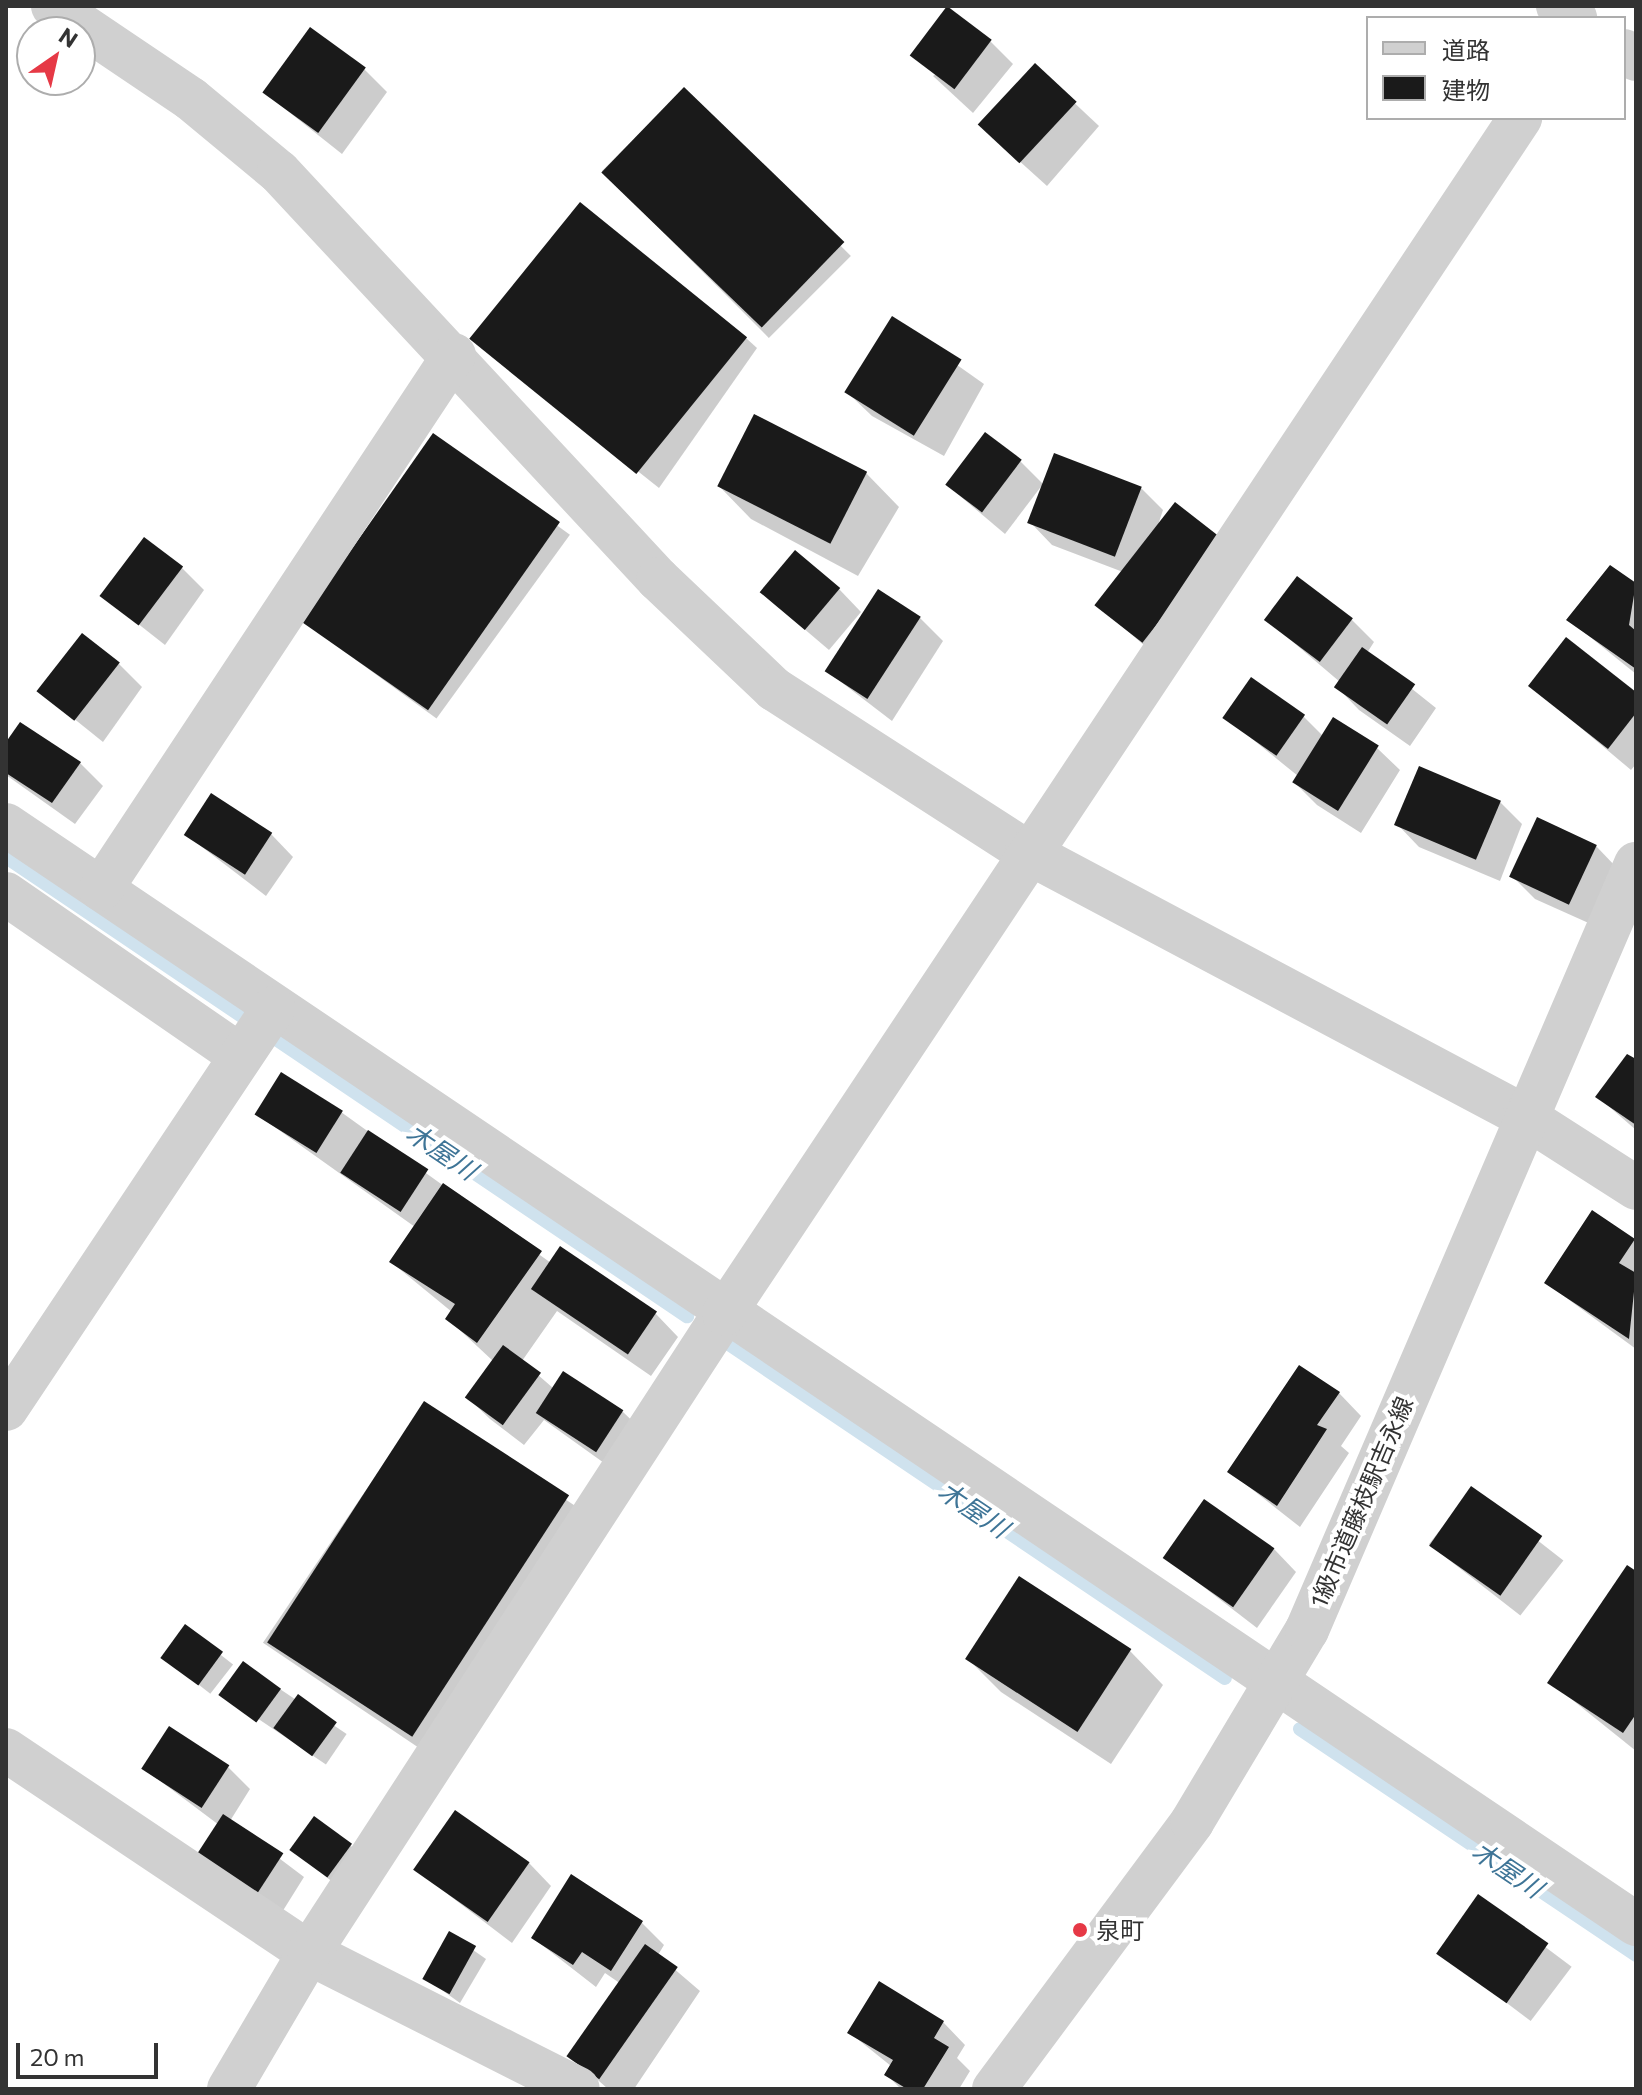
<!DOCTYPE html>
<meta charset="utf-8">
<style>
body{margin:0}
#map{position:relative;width:1642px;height:2095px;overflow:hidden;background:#fff;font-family:Commissioner,"Noto Sans JP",sans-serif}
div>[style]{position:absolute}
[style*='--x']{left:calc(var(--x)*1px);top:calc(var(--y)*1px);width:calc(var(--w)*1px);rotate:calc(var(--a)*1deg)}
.shadow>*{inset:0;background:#0003;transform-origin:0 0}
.stream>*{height:14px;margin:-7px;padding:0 7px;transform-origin:7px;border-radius:7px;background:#cfe2ee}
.building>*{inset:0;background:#1a1a1a;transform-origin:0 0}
.minor>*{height:44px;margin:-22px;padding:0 22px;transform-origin:22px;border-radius:22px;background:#d0d0d0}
.dots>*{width:22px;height:22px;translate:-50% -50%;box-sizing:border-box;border:4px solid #fff;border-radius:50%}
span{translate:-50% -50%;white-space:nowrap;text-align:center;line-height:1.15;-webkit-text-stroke:8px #fff;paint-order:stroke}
.street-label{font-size:24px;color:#333}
.poi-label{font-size:24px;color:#333}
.left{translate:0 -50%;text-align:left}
.water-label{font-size:26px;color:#3f7597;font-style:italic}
.frame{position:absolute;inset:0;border:8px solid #333;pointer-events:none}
.legend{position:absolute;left:1366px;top:16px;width:260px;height:104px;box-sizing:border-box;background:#fff;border:2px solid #adadad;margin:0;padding:10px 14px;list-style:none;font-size:24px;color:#333}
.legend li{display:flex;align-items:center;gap:16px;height:40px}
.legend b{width:40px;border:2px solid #adadad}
.north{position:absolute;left:16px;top:16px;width:80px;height:80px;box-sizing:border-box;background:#fff;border:2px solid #adadad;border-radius:50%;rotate:34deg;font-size:22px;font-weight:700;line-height:32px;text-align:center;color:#333}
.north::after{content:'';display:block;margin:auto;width:28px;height:36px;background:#e63946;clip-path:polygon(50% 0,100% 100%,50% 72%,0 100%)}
.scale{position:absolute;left:16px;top:2043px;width:142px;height:36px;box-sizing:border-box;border:4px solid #333;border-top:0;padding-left:10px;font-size:24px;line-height:28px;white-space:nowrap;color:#333;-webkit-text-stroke:6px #fff;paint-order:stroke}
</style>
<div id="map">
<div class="shadow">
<i style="clip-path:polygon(990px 41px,1013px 64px,973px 113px,933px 76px)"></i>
<i style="clip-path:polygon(1035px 66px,1099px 126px,1047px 186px,1005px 148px)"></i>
<i style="clip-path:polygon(364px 69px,387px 92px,342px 154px,265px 93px)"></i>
<i style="left:684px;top:89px;width:236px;height:116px;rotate:45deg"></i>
<i style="clip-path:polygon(892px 319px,984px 384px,944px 456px,872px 416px,849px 394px)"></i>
<i style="clip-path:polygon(746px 338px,757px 348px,659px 488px,483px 348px)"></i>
<i style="left:434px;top:436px;width:168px;height:227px;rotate:36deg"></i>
<i style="clip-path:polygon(1020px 461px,1043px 484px,1005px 534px,947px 485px)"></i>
<i style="clip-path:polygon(866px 473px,899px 507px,858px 576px,751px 519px,718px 485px)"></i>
<i style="clip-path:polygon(1141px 488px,1163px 510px,1158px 525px,1166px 664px,1097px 605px,1123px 572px,1052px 545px,1030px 522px)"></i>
<i style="clip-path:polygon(181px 567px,204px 590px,165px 645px,104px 597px)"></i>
<i style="clip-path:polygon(1610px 567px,1636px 585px,1636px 674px,1569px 620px)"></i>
<i style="clip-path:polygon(839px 589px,861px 612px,829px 650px,762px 593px)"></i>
<i style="clip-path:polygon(920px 618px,943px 641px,892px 721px,828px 672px)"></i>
<i style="clip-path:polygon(1267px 620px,1352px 620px,1374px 642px,1367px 653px,1436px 708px,1410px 746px,1359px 710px,1337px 687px,1340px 682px)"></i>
<i style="clip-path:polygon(119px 664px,142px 687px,103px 742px,42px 693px)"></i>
<i style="clip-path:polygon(1531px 686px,1636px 695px,1636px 764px,1631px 770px)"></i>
<i style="clip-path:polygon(1303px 716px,1323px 736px,1377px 748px,1400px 770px,1361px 833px,1317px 805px,1294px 782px,1298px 776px,1225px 717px)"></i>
<i style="clip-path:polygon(6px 745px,80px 763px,103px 786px,75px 824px,6px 775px)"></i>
<i style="clip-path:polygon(1500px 802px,1522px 824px,1500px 881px,1419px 847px,1397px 824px)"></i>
<i style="clip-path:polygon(185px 834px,271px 834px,293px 857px,266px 896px)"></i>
<i style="clip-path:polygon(1596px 846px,1618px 869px,1593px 925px,1535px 899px,1512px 876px)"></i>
<i style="clip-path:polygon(1636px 1062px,1636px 1130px,1598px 1097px)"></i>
<i style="clip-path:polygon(341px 1112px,551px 1263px,656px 1314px,678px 1337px,651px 1376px,557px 1311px,522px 1361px,553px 1388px,623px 1412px,646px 1434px,618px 1473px,544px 1420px,524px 1445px,490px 1419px,467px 1397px,493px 1361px,448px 1319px,452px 1312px,391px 1262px,415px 1227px,255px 1113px)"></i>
<i style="clip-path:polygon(1593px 1212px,1636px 1242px,1636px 1349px,1546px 1283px)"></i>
<i style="clip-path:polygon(1339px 1393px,1361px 1416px,1341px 1446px,1349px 1453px,1300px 1527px,1230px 1472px)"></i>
<i style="left:424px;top:1404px;width:187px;height:288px;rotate:34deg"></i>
<i style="left:1472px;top:1489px;width:116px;height:70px;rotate:38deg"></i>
<i style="clip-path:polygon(1274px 1549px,1296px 1572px,1257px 1628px,1166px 1558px)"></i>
<i style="clip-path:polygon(1636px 1574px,1636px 1751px,1550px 1682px)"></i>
<i style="left:185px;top:1627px;width:61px;height:37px;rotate:38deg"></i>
<i style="clip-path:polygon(1130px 1651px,1163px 1685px,1111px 1764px,1001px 1692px,968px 1659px)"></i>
<i style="left:243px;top:1664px;width:125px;height:37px;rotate:34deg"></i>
<i style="clip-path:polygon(227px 1766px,250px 1789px,230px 1821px,304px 1877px,279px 1917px,221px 1880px,219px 1825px,143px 1768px)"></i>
<i style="clip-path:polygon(351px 1846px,361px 1856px,339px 1887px,292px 1850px)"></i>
<i style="clip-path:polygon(529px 1863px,551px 1886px,512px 1943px,416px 1870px)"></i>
<i style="left:1479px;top:1897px;width:116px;height:68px;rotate:37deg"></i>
<i style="clip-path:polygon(642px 1923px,664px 1945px,658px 1955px,700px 1991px,634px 2089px,608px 2089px,572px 2057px,621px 1984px,605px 1973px,596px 1987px,533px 1938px)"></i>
<i style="clip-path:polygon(450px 1934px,486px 1959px,460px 2003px,425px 1978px)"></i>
<i style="clip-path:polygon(943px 2022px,965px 2045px,957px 2058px,970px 2071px,959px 2089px,901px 2089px,886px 2074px,891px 2066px,850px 2033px)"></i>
</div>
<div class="stream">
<i style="--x:6;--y:857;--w:286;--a:34"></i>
<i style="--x:276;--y:1039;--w:496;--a:34"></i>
<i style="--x:723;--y:1340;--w:605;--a:33.95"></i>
<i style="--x:1300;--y:1729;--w:405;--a:33.9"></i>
</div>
<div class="building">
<i style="left:947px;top:6px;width:56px;height:62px;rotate:37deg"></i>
<i style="left:310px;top:27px;width:69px;height:81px;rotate:36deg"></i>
<i style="left:1035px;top:63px;width:57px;height:84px;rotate:43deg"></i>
<i style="left:684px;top:87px;width:223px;height:119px;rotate:44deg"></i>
<i style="left:580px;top:202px;width:215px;height:176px;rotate:39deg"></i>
<i style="left:892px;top:316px;width:82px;height:90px;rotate:32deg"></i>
<i style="left:754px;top:414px;width:127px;height:81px;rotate:27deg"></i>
<i style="left:985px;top:432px;width:46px;height:66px;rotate:37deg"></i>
<i style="left:433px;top:433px;width:155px;height:230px;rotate:35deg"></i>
<i style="left:1054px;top:453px;width:94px;height:75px;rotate:21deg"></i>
<i style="left:1175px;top:502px;width:61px;height:131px;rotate:38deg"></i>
<i style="left:144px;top:537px;width:49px;height:74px;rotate:37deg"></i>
<i style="left:795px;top:550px;width:59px;height:55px;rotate:40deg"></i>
<i style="clip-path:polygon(1610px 565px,1636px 583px,1629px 625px,1636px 631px,1636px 669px,1566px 620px)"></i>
<i style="left:1297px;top:576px;width:70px;height:55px;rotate:37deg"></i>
<i style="left:878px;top:589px;width:51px;height:98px;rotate:33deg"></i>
<i style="left:82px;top:633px;width:48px;height:74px;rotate:38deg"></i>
<i style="clip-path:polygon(1566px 637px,1636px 692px,1636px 713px,1608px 749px,1528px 686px)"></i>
<i style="left:1362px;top:647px;width:65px;height:49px;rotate:35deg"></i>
<i style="left:1251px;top:677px;width:66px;height:50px;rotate:35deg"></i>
<i style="left:1333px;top:717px;width:54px;height:77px;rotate:32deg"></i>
<i style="clip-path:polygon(20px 722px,81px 762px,52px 803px,6px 773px,6px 742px)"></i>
<i style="left:1419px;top:766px;width:89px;height:64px;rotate:23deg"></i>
<i style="left:211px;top:793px;width:73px;height:50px;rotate:33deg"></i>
<i style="left:1537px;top:817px;width:66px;height:66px;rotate:25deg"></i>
<i style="clip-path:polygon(1627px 1054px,1636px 1059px,1636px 1125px,1595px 1097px)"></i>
<i style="left:281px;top:1072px;width:73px;height:50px;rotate:32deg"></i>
<i style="left:368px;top:1130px;width:72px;height:51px;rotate:33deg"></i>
<i style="clip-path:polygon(443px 1183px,542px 1251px,477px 1343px,445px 1319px,455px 1304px,389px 1262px)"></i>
<i style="clip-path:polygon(1592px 1210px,1635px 1239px,1619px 1263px,1636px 1273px,1629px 1339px,1544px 1283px)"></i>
<i style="left:560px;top:1246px;width:117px;height:52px;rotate:34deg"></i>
<i style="left:503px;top:1345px;width:47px;height:65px;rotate:36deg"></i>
<i style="clip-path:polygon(1299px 1365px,1340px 1392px,1317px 1425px,1327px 1429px,1277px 1506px,1227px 1472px)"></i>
<i style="left:563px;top:1371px;width:72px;height:50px;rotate:33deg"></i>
<i style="left:424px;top:1401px;width:173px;height:288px;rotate:33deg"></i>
<i style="left:1471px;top:1486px;width:87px;height:73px;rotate:35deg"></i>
<i style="left:1204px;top:1499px;width:86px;height:72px;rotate:35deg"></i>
<i style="clip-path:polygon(1627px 1565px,1636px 1571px,1636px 1714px,1623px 1733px,1547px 1683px)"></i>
<i style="left:1019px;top:1576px;width:134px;height:99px;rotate:33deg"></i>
<i style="left:185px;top:1624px;width:47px;height:42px;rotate:36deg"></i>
<i style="left:243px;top:1661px;width:47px;height:42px;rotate:36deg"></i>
<i style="left:298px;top:1694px;width:48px;height:42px;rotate:36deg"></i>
<i style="left:169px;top:1726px;width:72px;height:51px;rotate:33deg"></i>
<i style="left:455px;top:1810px;width:91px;height:73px;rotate:35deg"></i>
<i style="left:223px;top:1814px;width:72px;height:51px;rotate:33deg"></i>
<i style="left:314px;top:1816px;width:47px;height:42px;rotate:36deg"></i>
<i style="clip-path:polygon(571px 1874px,643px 1921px,611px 1971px,582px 1952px,573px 1965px,531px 1938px)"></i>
<i style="left:1478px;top:1894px;width:86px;height:73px;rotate:35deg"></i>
<i style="left:449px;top:1931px;width:31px;height:55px;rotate:29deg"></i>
<i style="left:645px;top:1944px;width:40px;height:137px;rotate:35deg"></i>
<i style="clip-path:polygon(879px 1981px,944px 2021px,934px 2038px,949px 2047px,923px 2089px,907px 2089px,884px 2075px,893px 2060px,847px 2033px)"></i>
</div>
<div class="minor">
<i style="--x:53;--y:6;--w:166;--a:34"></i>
<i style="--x:191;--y:99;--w:114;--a:39.7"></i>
<i style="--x:279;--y:172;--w:556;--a:47.04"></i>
<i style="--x:658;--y:579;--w:160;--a:43.5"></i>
<i style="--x:774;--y:689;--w:301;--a:32.8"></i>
<i style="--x:1027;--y:852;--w:563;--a:27.98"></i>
<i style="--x:1524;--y:1116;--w:133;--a:32.7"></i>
<i style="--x:1558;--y:6;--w:21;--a:35"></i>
<i style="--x:1624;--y:51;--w:14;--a:34"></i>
<i style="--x:6;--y:825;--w:1966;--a:33.99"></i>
<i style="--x:101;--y:889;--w:640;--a:-56.53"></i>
<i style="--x:6;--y:894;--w:285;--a:34.6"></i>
<i style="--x:6;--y:1409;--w:482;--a:-56.3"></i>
<i style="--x:6;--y:1750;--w:365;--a:33.8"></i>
<i style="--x:309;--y:1953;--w:301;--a:26.8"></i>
<i style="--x:229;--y:2089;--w:158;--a:-59.5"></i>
<i style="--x:309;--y:1953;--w:762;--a:-57"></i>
<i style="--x:724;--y:1314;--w:1437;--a:-56.35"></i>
<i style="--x:994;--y:2089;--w:332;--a:-53.4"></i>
<i style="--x:1192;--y:1822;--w:224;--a:-59.1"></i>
<i style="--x:1307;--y:1630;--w:834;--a:-66.76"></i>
</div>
<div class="dots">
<i style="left:1080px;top:1930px;background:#e63946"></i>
</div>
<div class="street-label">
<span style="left:1361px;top:1502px;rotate:-67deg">1級市道藤枝駅吉永線</span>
</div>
<div class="poi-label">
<span class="left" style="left:1096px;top:1930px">泉町</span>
</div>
<div class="water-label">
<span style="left:442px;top:1151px;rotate:34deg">木屋川</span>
<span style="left:974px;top:1509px;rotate:34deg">木屋川</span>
<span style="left:1508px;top:1869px;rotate:34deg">木屋川</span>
</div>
<div class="frame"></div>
<ul class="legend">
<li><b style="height:10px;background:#d0d0d0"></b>道路</li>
<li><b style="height:22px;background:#1a1a1a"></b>建物</li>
</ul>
<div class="north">N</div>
<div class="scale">20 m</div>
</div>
